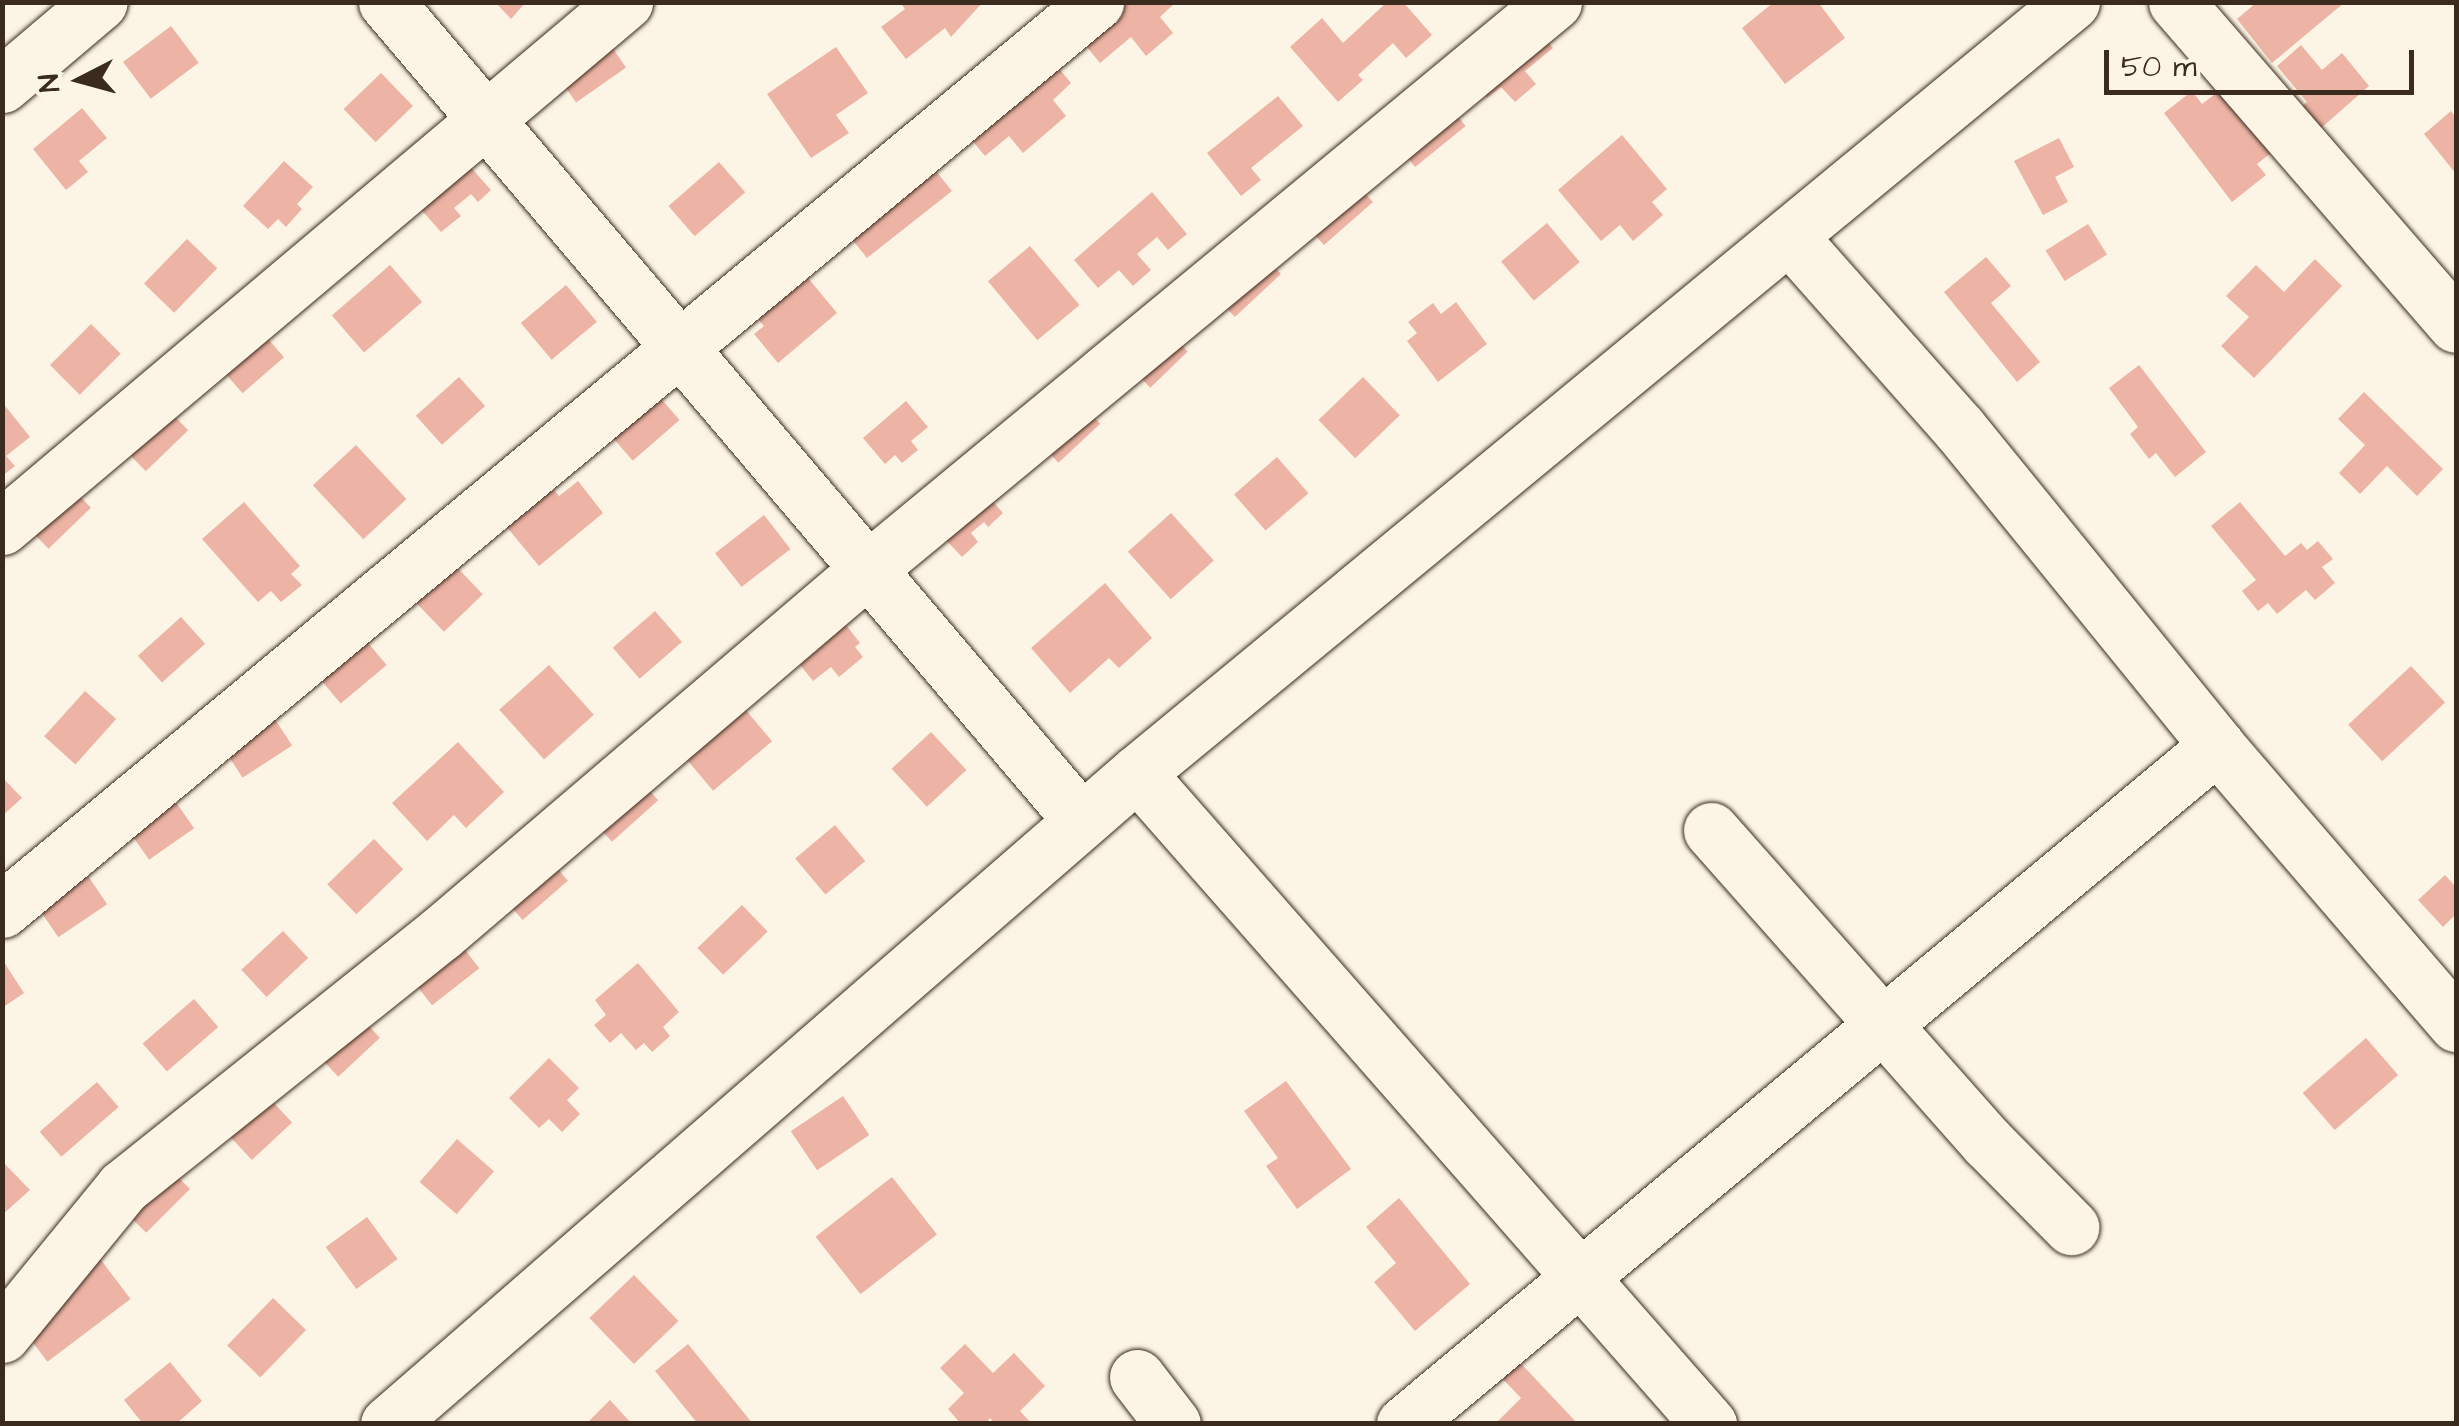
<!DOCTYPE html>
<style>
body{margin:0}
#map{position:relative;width:2459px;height:1426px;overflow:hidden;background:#fcf5e5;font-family:"Architects Daughter",sans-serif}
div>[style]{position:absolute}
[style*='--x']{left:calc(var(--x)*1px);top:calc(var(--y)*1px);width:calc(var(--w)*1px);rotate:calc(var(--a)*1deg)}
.building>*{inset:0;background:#edb4a5;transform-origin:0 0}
.roads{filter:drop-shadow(0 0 2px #3b2a1e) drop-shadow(0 0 2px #3b2a1e)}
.minor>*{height:55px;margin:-27.5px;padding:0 27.5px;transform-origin:27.5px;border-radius:27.5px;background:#fcf5e5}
span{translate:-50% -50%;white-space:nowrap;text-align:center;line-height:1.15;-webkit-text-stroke:8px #fcf5e5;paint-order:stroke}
.frame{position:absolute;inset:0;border:5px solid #3b2a1e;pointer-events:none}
.north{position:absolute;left:30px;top:30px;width:100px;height:100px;-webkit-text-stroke:8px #fcf5e5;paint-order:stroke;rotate:264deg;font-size:28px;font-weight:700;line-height:40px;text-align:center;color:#3b2a1e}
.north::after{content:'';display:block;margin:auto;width:35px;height:45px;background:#3b2a1e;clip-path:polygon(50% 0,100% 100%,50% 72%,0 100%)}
.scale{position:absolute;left:2104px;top:50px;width:310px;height:45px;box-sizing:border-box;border:5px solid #3b2a1e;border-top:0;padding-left:12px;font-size:30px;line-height:35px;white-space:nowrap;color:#3b2a1e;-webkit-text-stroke:8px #fcf5e5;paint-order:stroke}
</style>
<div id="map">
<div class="building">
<i style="clip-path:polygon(495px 2px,526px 2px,511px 19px)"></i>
<i style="clip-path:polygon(900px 2px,983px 2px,951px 37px,945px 28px,906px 59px,881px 27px,905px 9px)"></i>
<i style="clip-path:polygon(1115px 2px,1176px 2px,1160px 17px,1173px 33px,1146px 56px,1131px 37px,1100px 63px,1077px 35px)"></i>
<i style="clip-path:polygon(1387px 2px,1403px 2px,1432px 35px,1406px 58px,1393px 43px,1358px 75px,1363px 80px,1338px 102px,1290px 47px,1322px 18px,1343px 43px)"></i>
<i style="clip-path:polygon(1774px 2px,1818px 2px,1845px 38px,1785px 84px,1742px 28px)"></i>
<i style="clip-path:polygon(2257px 2px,2345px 2px,2272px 63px,2237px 19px)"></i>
<i style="clip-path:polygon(1527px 17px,1553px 48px,1525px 71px,1536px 84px,1515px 102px,1501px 87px,1487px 98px,1465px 70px)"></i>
<i style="left:171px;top:26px;width:46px;height:60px;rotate:53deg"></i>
<i style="left:602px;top:33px;width:42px;height:61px;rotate:55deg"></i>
<i style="clip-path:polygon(2301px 45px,2322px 70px,2342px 53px,2369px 86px,2312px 136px,2293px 114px,2307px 102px,2277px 66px)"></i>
<i style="clip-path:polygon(836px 47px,868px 93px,836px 115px,849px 133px,811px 158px,767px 94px)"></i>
<i style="clip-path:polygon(1048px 55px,1071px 83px,1053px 100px,1066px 116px,1023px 153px,1009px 136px,985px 156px,961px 127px)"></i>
<i style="left:381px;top:73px;width:46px;height:52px;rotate:46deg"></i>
<i style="clip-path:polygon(2192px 91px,2202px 104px,2219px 91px,2248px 128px,2256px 123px,2276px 149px,2257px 164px,2266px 175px,2232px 202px,2164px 113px)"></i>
<i style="clip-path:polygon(1278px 96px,1303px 126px,1251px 168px,1261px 180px,1241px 196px,1207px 153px)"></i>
<i style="left:1443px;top:98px;width:36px;height:65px;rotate:51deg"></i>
<i style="clip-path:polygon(82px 108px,107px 138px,79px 161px,88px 172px,66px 190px,33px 149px)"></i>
<i style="clip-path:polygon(2451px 111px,2456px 118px,2456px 174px,2424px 134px)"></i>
<i style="clip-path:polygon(1622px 135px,1667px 189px,1652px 202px,1663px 215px,1633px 241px,1620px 225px,1601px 241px,1558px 190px)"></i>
<i style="clip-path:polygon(2059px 138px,2074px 167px,2055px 177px,2068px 202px,2043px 215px,2014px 161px)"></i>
<i style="clip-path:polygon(458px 153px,491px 190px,478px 202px,471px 194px,454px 208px,461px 216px,441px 232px,409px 196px)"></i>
<i style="clip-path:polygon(923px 155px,952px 191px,867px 258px,843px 228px)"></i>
<i style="clip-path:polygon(284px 161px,313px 187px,297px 204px,302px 209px,286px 227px,278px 219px,268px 229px,243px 206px)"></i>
<i style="left:719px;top:162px;width:40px;height:67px;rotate:49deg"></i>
<i style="clip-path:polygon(1348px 175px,1373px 202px,1324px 245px,1293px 211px)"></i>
<i style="clip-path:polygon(1152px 192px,1187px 234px,1168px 250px,1157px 237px,1137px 254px,1151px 270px,1133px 286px,1119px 270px,1098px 288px,1074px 260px)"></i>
<i style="left:1547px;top:223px;width:51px;height:60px;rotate:50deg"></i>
<i style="left:2088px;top:224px;width:36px;height:50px;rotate:58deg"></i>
<i style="left:187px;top:239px;width:42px;height:62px;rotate:44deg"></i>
<i style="left:1253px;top:244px;width:41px;height:63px;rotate:47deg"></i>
<i style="left:1030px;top:246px;width:77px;height:55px;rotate:50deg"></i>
<i style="clip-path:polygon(1986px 257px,2011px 286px,1991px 303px,2040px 362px,2017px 382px,1944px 292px)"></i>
<i style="clip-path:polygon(2315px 259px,2342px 286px,2254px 378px,2221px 346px,2249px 317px,2226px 296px,2256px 265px,2284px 292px)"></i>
<i style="left:390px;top:265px;width:49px;height:77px;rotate:49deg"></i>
<i style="clip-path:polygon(799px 267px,837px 313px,778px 363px,754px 334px,764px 326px,749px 309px)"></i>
<i style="left:566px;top:285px;width:48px;height:59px;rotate:50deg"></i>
<i style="clip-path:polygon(1456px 302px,1487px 344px,1438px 382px,1407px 341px,1417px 333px,1408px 322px,1433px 303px,1441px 314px)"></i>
<i style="left:91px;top:324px;width:42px;height:58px;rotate:45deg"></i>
<i style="left:1162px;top:325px;width:37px;height:52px;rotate:46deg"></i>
<i style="left:263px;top:333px;width:32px;height:55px;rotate:49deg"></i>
<i style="clip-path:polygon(2139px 365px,2206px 452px,2175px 477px,2156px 453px,2149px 459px,2130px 434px,2138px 427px,2109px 388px)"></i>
<i style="left:459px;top:377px;width:39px;height:58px;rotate:48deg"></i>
<i style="left:1363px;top:377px;width:53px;height:62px;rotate:46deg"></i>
<i style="left:650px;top:386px;width:45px;height:62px;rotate:49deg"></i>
<i style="clip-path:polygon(2364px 392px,2443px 469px,2417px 496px,2387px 466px,2360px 494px,2339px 473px,2365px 445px,2338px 419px)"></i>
<i style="left:1077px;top:399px;width:34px;height:57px;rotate:47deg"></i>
<i style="left:159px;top:400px;width:42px;height:59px;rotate:46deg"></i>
<i style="clip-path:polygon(906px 401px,928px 427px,911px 441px,918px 450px,902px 463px,895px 455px,885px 464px,863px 438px)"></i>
<i style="clip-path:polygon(2px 402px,30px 437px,6px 456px,15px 466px,2px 476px)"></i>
<i style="left:356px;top:445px;width:74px;height:59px;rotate:47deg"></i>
<i style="left:1277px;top:457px;width:48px;height:57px;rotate:49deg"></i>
<i style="clip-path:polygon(538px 471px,559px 496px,578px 481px,603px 513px,539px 566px,492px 509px)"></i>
<i style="clip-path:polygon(974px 480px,1003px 513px,988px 527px,984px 522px,971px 533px,978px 542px,962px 557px,929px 522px)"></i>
<i style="left:68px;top:484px;width:33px;height:59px;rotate:46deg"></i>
<i style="clip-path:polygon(244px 502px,300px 566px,291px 574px,302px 585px,281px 602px,271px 591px,258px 602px,202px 539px)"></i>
<i style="clip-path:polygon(2240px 502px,2285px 556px,2301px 543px,2307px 550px,2318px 541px,2333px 559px,2322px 567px,2335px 583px,2315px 600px,2306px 590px,2277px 614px,2268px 603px,2258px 611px,2242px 591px,2256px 580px,2211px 526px)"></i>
<i style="left:1171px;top:513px;width:64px;height:58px;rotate:48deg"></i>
<i style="left:764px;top:515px;width:43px;height:62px;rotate:52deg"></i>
<i style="left:446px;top:556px;width:53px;height:54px;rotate:46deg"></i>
<i style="clip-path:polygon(1105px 583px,1152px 638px,1119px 668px,1109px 658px,1070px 693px,1031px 648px)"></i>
<i style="clip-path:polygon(828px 602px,860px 643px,855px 647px,863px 657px,839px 677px,831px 667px,813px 681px,780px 640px)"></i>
<i style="left:655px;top:611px;width:41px;height:56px;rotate:49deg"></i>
<i style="left:181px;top:617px;width:36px;height:58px;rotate:48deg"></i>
<i style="left:359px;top:632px;width:43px;height:60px;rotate:50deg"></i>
<i style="left:549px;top:665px;width:67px;height:67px;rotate:48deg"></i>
<i style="left:2411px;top:666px;width:50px;height:86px;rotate:47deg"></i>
<i style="left:729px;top:690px;width:67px;height:77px;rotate:50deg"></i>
<i style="left:85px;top:691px;width:42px;height:61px;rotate:42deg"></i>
<i style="left:267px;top:707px;width:46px;height:59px;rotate:57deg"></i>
<i style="left:931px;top:732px;width:52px;height:54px;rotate:47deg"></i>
<i style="clip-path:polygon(458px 742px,504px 792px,466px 828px,454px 815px,427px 841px,392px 803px)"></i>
<i style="left:630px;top:769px;width:42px;height:62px;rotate:48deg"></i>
<i style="clip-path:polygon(2px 777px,22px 798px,2px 816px)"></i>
<i style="left:166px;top:788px;width:49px;height:55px;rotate:55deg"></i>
<i style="left:835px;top:825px;width:47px;height:52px;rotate:50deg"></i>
<i style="left:374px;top:839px;width:42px;height:65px;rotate:46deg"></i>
<i style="left:543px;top:852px;width:38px;height:60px;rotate:49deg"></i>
<i style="left:82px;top:867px;width:45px;height:59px;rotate:56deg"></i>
<i style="clip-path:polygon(2445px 875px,2456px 887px,2456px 914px,2443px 927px,2418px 900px)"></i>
<i style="left:742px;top:905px;width:37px;height:62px;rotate:46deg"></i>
<i style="left:283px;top:931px;width:37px;height:57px;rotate:47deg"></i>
<i style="left:451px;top:932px;width:46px;height:60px;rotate:52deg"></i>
<i style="clip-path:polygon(2px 959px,24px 993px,2px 1008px)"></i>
<i style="clip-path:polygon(638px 963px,679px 1012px,663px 1027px,670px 1036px,652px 1052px,644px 1043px,636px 1050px,621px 1033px,610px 1043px,594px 1025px,606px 1015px,595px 1000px)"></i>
<i style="left:194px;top:999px;width:37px;height:68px;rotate:49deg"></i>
<i style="left:354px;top:1010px;width:38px;height:57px;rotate:47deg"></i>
<i style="left:2366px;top:1038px;width:49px;height:84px;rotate:49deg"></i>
<i style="clip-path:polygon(549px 1058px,579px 1088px,567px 1100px,580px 1114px,562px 1132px,549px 1119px,539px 1128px,509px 1098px)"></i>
<i style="clip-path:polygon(1286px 1081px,1351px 1169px,1297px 1209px,1266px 1166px,1278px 1158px,1244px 1111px)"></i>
<i style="left:97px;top:1082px;width:33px;height:76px;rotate:49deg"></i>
<i style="left:258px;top:1086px;width:50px;height:55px;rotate:47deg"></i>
<i style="left:843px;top:1096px;width:47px;height:63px;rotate:56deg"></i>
<i style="left:457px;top:1139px;width:49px;height:57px;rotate:41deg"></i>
<i style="left:161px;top:1160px;width:41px;height:62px;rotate:45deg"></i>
<i style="clip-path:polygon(2px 1161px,30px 1190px,2px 1215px)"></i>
<i style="left:892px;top:1177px;width:73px;height:97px;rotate:52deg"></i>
<i style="clip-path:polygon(1399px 1198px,1470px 1284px,1415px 1331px,1374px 1282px,1396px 1263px,1366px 1227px)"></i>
<i style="left:367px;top:1217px;width:52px;height:51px;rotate:54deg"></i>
<i style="left:95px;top:1252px;width:59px;height:104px;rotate:53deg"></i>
<i style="left:634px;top:1275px;width:64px;height:62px;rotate:46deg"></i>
<i style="left:273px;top:1298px;width:46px;height:66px;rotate:44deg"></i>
<i style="clip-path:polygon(688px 1344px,753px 1424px,698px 1424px,655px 1371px)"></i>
<i style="clip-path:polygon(965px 1344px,993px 1373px,1014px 1353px,1045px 1386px,1020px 1411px,1032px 1424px,995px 1424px,990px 1418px,985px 1424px,961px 1424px,948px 1409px,964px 1393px,940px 1368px)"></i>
<i style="clip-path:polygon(1509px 1351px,1578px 1424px,1495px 1424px,1521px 1398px,1492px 1368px)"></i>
<i style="clip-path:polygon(170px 1362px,202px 1401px,176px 1424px,143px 1424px,124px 1400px)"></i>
<i style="clip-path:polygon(610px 1400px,632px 1424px,586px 1424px)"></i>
</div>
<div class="roads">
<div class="minor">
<i style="--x:386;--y:2;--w:1073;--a:49.65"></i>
<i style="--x:2176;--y:2;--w:427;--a:49.1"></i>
<i style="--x:2;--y:85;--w:128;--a:-40.3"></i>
<i style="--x:1789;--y:236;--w:256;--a:48.5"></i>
<i style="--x:1959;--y:428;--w:409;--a:50.9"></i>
<i style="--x:2217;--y:746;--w:367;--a:49.3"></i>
<i style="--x:2;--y:527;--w:815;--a:-40.12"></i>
<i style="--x:1137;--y:773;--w:867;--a:48.7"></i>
<i style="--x:1711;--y:830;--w:417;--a:48.5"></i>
<i style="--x:1987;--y:1142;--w:120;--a:45.3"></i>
<i style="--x:2;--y:910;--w:1422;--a:-39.69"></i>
<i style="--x:2;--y:1335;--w:191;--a:-50.7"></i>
<i style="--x:123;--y:1187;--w:406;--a:-38.6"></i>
<i style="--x:440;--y:934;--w:563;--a:-40.46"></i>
<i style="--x:868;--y:569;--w:890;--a:-39.57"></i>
<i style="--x:1137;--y:1377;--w:59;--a:52.5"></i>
<i style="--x:388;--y:1424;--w:992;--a:-41"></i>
<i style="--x:1137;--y:773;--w:1212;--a:-39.51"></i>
<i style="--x:1404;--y:1424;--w:1059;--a:-39.83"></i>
</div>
</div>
<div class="frame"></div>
<div class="north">N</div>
<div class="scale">50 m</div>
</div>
